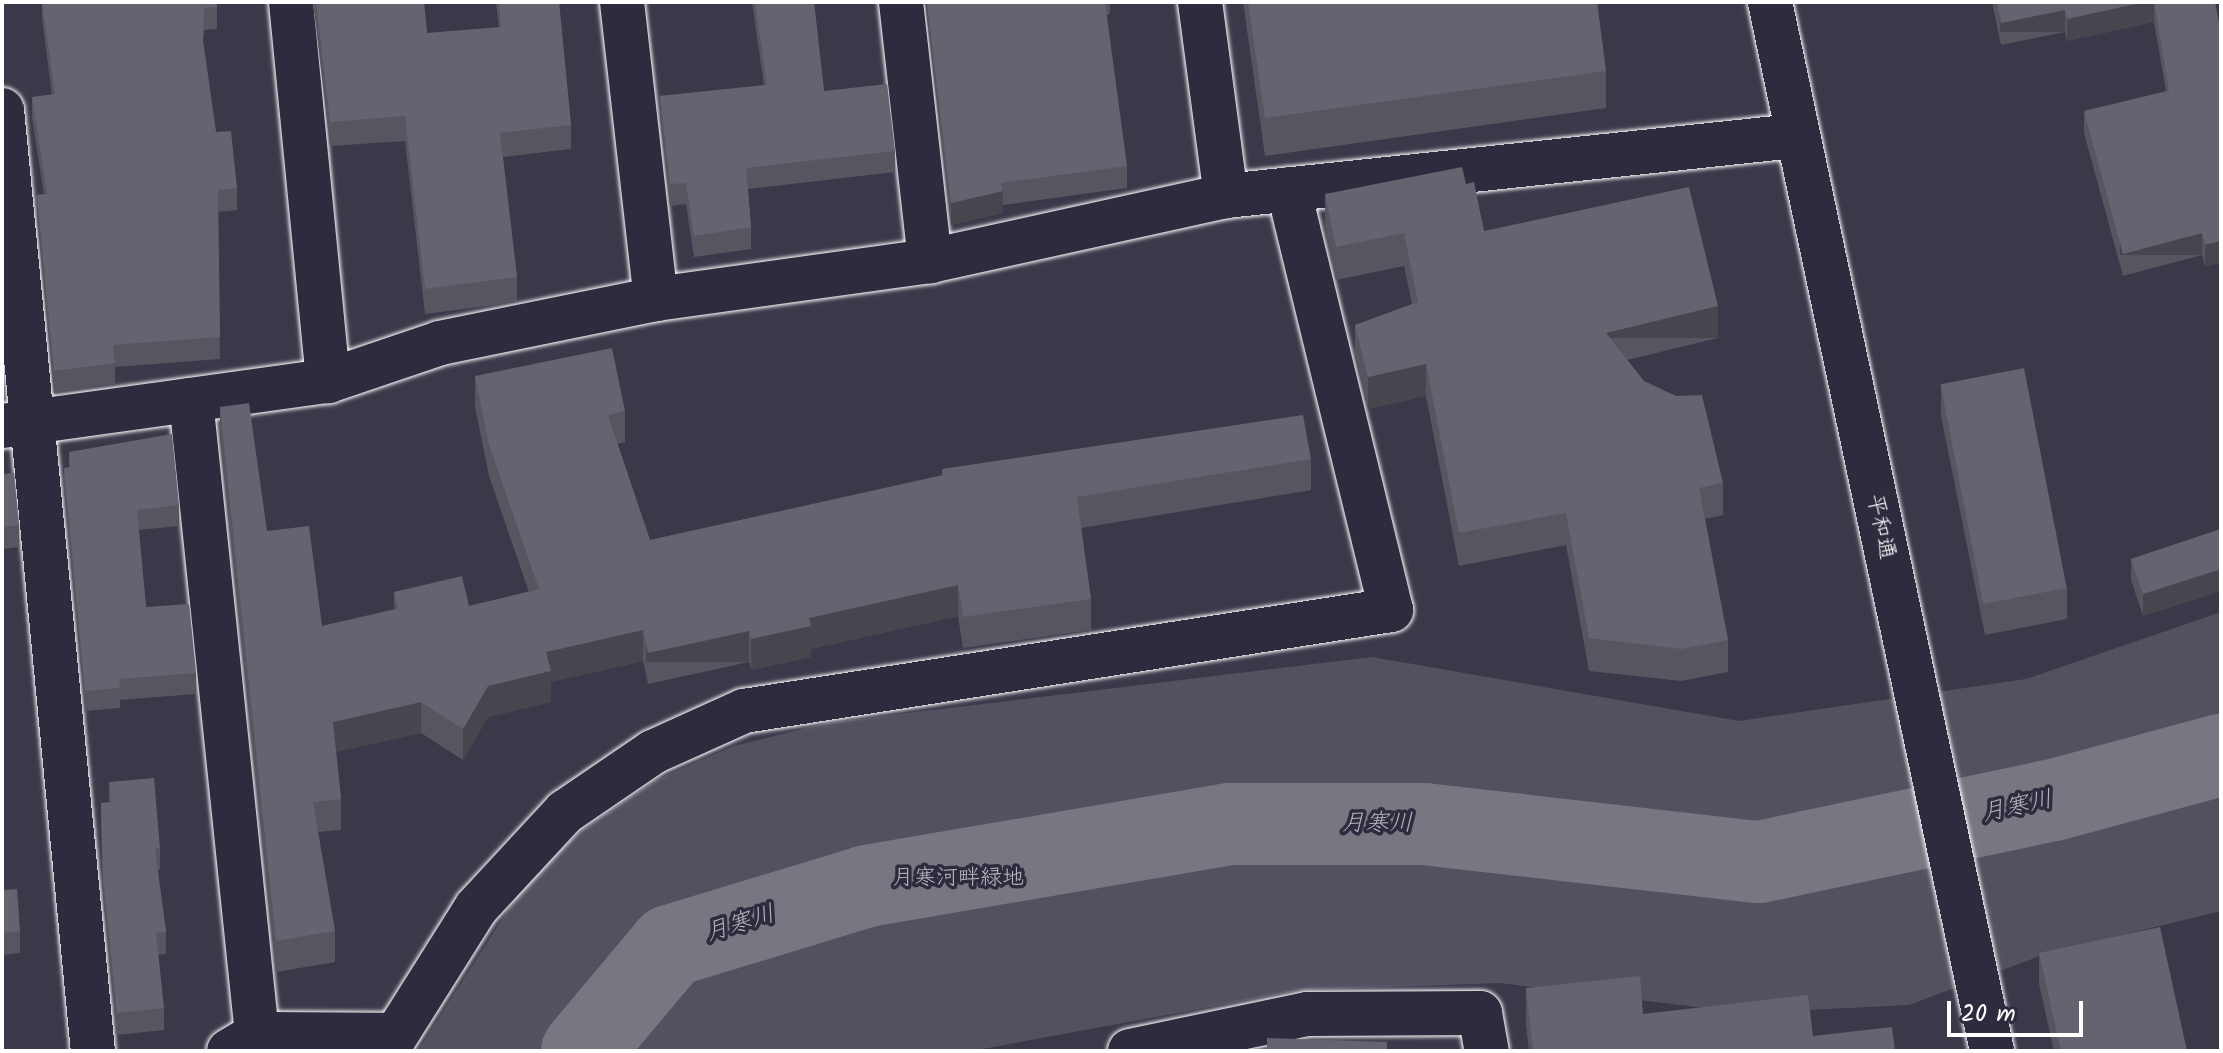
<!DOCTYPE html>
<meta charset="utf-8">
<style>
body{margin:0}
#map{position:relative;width:2223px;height:1053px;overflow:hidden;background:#3c3749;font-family:Kalam,"Klee One",sans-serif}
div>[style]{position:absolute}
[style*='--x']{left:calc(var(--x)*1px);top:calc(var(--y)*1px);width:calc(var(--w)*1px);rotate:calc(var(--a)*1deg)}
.green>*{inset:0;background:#555060}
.river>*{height:82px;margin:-41px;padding:0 41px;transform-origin:41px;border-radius:41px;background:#797682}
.roads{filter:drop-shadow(0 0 2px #fff) drop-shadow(0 0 2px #fff)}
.minor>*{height:44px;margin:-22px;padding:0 22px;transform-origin:22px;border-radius:22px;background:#2f2a3d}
.wall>*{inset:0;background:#585460}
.shaded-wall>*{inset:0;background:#47454e;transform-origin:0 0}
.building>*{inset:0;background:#666270;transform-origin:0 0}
span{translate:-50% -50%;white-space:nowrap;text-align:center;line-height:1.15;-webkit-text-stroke:7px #2f2a3d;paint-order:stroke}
.street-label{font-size:22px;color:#fff}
.park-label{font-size:22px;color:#bbb9bf}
.water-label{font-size:24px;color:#b5b4ba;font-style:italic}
.frame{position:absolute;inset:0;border:4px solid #fff;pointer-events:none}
.scale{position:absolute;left:1947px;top:1001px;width:136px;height:36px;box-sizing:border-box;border:4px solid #fff;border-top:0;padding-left:10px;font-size:24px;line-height:28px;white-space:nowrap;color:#fff;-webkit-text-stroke:6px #2f2a3d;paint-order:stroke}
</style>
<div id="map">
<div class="green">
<i style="clip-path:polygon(2221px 612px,2221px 911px,2045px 954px,1909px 1005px,1746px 1013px,1500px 983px,1301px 990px,972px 1051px,418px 1051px,526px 882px,584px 828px,656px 780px,734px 746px,827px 723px,1372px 657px,1739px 721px,2026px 679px)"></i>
</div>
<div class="river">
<i style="--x:582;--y:1051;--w:137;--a:-50"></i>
<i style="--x:670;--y:946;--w:206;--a:-16.9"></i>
<i style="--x:867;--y:886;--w:368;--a:-9.7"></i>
<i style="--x:1230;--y:824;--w:194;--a:0"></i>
<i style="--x:1424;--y:824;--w:337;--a:6.5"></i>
<i style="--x:1759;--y:862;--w:301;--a:-11.9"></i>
<i style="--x:2054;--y:800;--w:173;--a:-15.1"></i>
</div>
<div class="roads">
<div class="minor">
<i style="--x:291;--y:2;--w:381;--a:84.4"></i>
<i style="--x:622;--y:2;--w:299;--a:83.5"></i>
<i style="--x:901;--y:2;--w:261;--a:83.6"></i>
<i style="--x:1200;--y:2;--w:196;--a:82.4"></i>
<i style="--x:1770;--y:2;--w:1072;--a:78.05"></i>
<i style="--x:2;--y:110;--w:945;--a:84.48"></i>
<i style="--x:191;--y:400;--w:637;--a:84.06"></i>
<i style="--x:2;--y:426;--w:329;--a:-7.9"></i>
<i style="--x:328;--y:381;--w:118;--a:-18.7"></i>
<i style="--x:440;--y:343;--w:220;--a:-11.5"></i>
<i style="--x:656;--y:299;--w:277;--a:-7.9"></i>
<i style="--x:930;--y:261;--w:303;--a:-12.4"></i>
<i style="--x:1226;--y:196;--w:572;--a:-6.02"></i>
<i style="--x:229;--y:1051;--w:33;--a:-31"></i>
<i style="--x:257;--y:1034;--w:137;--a:0.4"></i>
<i style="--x:386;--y:1051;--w:169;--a:-57.8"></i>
<i style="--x:476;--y:908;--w:131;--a:-47.2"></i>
<i style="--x:565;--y:812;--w:107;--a:-34.3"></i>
<i style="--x:653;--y:752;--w:100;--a:-24.3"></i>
<i style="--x:744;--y:711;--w:655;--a:-8.87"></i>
<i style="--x:1391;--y:610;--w:433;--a:-103.7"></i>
<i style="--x:1130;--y:1051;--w:181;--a:-11.8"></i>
<i style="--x:1307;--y:1014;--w:173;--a:-0.3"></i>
<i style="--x:1480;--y:1013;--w:39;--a:80"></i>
</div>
</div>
<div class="wall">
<i style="clip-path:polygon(42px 2px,217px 2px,217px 29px,204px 30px,203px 42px,216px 132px,237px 188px,237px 210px,218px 212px,220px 359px,115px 367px,115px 385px,54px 393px,37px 217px,37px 195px,44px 194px,32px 119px,32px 97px,52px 95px,42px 18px)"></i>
<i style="clip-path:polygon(313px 2px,424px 2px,427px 33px,499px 28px,496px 2px,559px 2px,571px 125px,571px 149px,503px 157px,517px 277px,517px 302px,425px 314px,405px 141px,330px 146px)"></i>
<i style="clip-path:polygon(752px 2px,814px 2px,824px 91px,895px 151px,895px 172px,748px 189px,751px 227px,751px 249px,694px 257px,686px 204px,670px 206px,660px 117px,660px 96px,764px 85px)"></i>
<i style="clip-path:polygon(925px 2px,1110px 2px,1110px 14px,1106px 15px,1127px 166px,1127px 188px,1003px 205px,1003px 213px,951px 225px)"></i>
<i style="clip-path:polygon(1243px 2px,1597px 2px,1606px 71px,1606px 108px,1265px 156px)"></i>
<i style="clip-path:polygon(1992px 2px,2215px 2px,2205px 267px,2202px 255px,2123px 276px,2084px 133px,2084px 111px,2166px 91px,2154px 22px,2067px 41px,2065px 32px,2001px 45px)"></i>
<i style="clip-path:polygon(1466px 184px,1484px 231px,1718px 338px,1627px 360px,1723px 483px,1723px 515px,1705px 519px,1728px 640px,1728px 672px,1681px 681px,1589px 671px,1566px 545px,1459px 566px,1426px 396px,1368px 409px,1355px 357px,1355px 325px,1412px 304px,1404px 266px,1336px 280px,1325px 227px,1325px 194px)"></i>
<i style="clip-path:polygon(2px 348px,4px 370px,4px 392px,2px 392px)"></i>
<i style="clip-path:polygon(475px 376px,625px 411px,625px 442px,617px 444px,650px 540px,942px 476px,942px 469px,1311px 459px,1311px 490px,1081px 528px,1091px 599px,1091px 630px,963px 648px,958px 616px,811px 649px,811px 657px,751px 670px,749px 662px,648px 684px,643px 661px,551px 682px,551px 702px,488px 717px,463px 760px,421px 733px,336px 752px,341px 799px,341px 830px,318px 832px,335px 931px,335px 962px,276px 972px,220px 438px,220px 407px,267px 531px,322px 626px,394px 609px,394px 592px,469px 606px,529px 592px,489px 476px,475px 407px)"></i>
<i style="clip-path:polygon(1941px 385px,2067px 588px,2067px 619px,1985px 635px,1941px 416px)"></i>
<i style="clip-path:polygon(69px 452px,179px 505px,179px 526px,139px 530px,146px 607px,196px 673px,196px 694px,120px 700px,120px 708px,85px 711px,64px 489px,64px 468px,69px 468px)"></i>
<i style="clip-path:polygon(2px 474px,19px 525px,19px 547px,2px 549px)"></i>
<i style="clip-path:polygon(2221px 529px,2221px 591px,2143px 616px,2131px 580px,2131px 559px)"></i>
<i style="clip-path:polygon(109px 782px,160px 848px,160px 870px,157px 870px,166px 932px,166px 954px,158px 955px,164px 1008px,164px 1030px,117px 1035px,103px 897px,101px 825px,101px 803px,109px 803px)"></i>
<i style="clip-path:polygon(2px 890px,20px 931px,20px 953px,2px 955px)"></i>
<i style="clip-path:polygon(2039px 953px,2187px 1051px,2054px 1051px,2039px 984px)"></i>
<i style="clip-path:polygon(1526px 988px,1643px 1014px,1813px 1036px,1895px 1051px,1529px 1051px,1526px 1026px)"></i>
</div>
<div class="shaded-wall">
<i style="clip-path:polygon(2144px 2px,2154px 2px,2154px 22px,2067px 41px,2067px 19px)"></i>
<i style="left:2065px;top:10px;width:22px;height:65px;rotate:90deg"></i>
<i style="clip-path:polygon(1003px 191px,1003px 213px,951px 225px,951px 203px)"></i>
<i style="left:2202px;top:233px;width:22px;height:82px;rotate:90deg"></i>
<i style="clip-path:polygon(2221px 241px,2221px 263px,2205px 267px,2205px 245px)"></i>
<i style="left:1718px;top:306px;width:32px;height:115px;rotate:90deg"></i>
<i style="clip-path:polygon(1426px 364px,1426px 396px,1368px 409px,1368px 377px)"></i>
<i style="clip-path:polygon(2221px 569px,2221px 591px,2143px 616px,2143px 594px)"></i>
<i style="clip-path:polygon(958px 585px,958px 616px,811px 649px,811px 657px,751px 670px,751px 639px,809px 618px)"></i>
<i style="clip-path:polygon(643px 630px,643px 661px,551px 682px,551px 702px,488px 717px,463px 760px,463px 729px,488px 686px,546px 652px)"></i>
<i style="left:749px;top:631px;width:31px;height:103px;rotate:90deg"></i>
<i style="clip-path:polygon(421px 702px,421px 733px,333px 753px,333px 722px)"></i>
</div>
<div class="building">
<i style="clip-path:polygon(42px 2px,217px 2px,217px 7px,204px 8px,203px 40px,216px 132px,231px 131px,237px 188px,218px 190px,220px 337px,113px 345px,115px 363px,54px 371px,37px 195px,47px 194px,32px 97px,55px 94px)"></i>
<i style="clip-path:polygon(316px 2px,424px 2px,427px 33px,501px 27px,499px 2px,559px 2px,571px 125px,500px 133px,517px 277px,425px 289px,405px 116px,330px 122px)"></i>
<i style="clip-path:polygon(755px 2px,814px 2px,824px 91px,887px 84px,895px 151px,746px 168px,751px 227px,694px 236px,686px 183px,670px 184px,660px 96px,767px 85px)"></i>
<i style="clip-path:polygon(927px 2px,1105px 2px,1127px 166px,1001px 183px,1003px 191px,951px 203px)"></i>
<i style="clip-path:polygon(1248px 2px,1597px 2px,1606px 71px,1265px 118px)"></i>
<i style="clip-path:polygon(1997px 2px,2144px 2px,2067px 19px,2065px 10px,2001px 23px)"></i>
<i style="clip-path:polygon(2154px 2px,2215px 2px,2221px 33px,2221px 241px,2205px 245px,2202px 233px,2123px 254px,2084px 111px,2169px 91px)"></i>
<i style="clip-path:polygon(1462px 167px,1466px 184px,1474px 182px,1484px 231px,1689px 187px,1718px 306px,1606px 333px,1644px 381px,1676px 396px,1702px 395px,1723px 483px,1699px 488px,1728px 640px,1681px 649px,1589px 638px,1566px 513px,1459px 533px,1426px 364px,1368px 377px,1355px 325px,1418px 302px,1404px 233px,1336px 247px,1325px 194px)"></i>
<i style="clip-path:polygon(2px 348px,4px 370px,2px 370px)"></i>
<i style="clip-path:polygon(612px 348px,625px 411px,608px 415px,650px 540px,943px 475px,942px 469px,1303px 415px,1311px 459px,1077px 497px,1091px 599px,963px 617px,958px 585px,809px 618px,811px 626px,751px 639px,749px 631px,648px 653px,643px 630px,546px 652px,551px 671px,488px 686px,463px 729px,421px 702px,333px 722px,341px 799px,313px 802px,335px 931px,276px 941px,220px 407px,249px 403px,267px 531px,309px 526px,322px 626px,398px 609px,394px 592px,462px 576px,469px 606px,539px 589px,489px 445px,475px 376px)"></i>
<i style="left:2024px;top:368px;width:224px;height:85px;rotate:79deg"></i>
<i style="clip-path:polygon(172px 434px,179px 505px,137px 510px,146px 607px,189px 604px,196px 673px,119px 679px,120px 688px,85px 691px,64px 468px,70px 467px,69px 452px)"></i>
<i style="clip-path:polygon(14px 473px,19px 525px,2px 527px,2px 474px)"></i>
<i style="clip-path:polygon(2221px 529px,2221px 569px,2143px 594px,2131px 559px)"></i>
<i style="clip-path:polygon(154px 778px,160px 848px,155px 848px,166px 932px,156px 933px,164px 1008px,117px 1013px,103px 875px,101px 803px,111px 802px,109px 782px)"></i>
<i style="clip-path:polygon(17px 889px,20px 931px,2px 933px,2px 890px)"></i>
<i style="clip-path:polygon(2160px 927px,2187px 1051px,2061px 1051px,2039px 953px)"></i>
<i style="clip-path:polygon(1640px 976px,1643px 1014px,1808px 995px,1813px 1036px,1892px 1027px,1895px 1051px,1533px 1051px,1526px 988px)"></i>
<i style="clip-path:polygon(1267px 1038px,1387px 1042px,1387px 1051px,1267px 1051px)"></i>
</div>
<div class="street-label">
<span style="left:1880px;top:527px;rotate:78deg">平和通</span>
</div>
<div class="park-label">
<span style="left:958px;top:879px">月寒河畔緑地</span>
</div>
<div class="water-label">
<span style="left:2017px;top:807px;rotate:-12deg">月寒川</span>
<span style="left:1377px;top:824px">月寒川</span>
<span style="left:740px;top:924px;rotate:-17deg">月寒川</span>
</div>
<div class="frame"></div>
<div class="scale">20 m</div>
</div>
